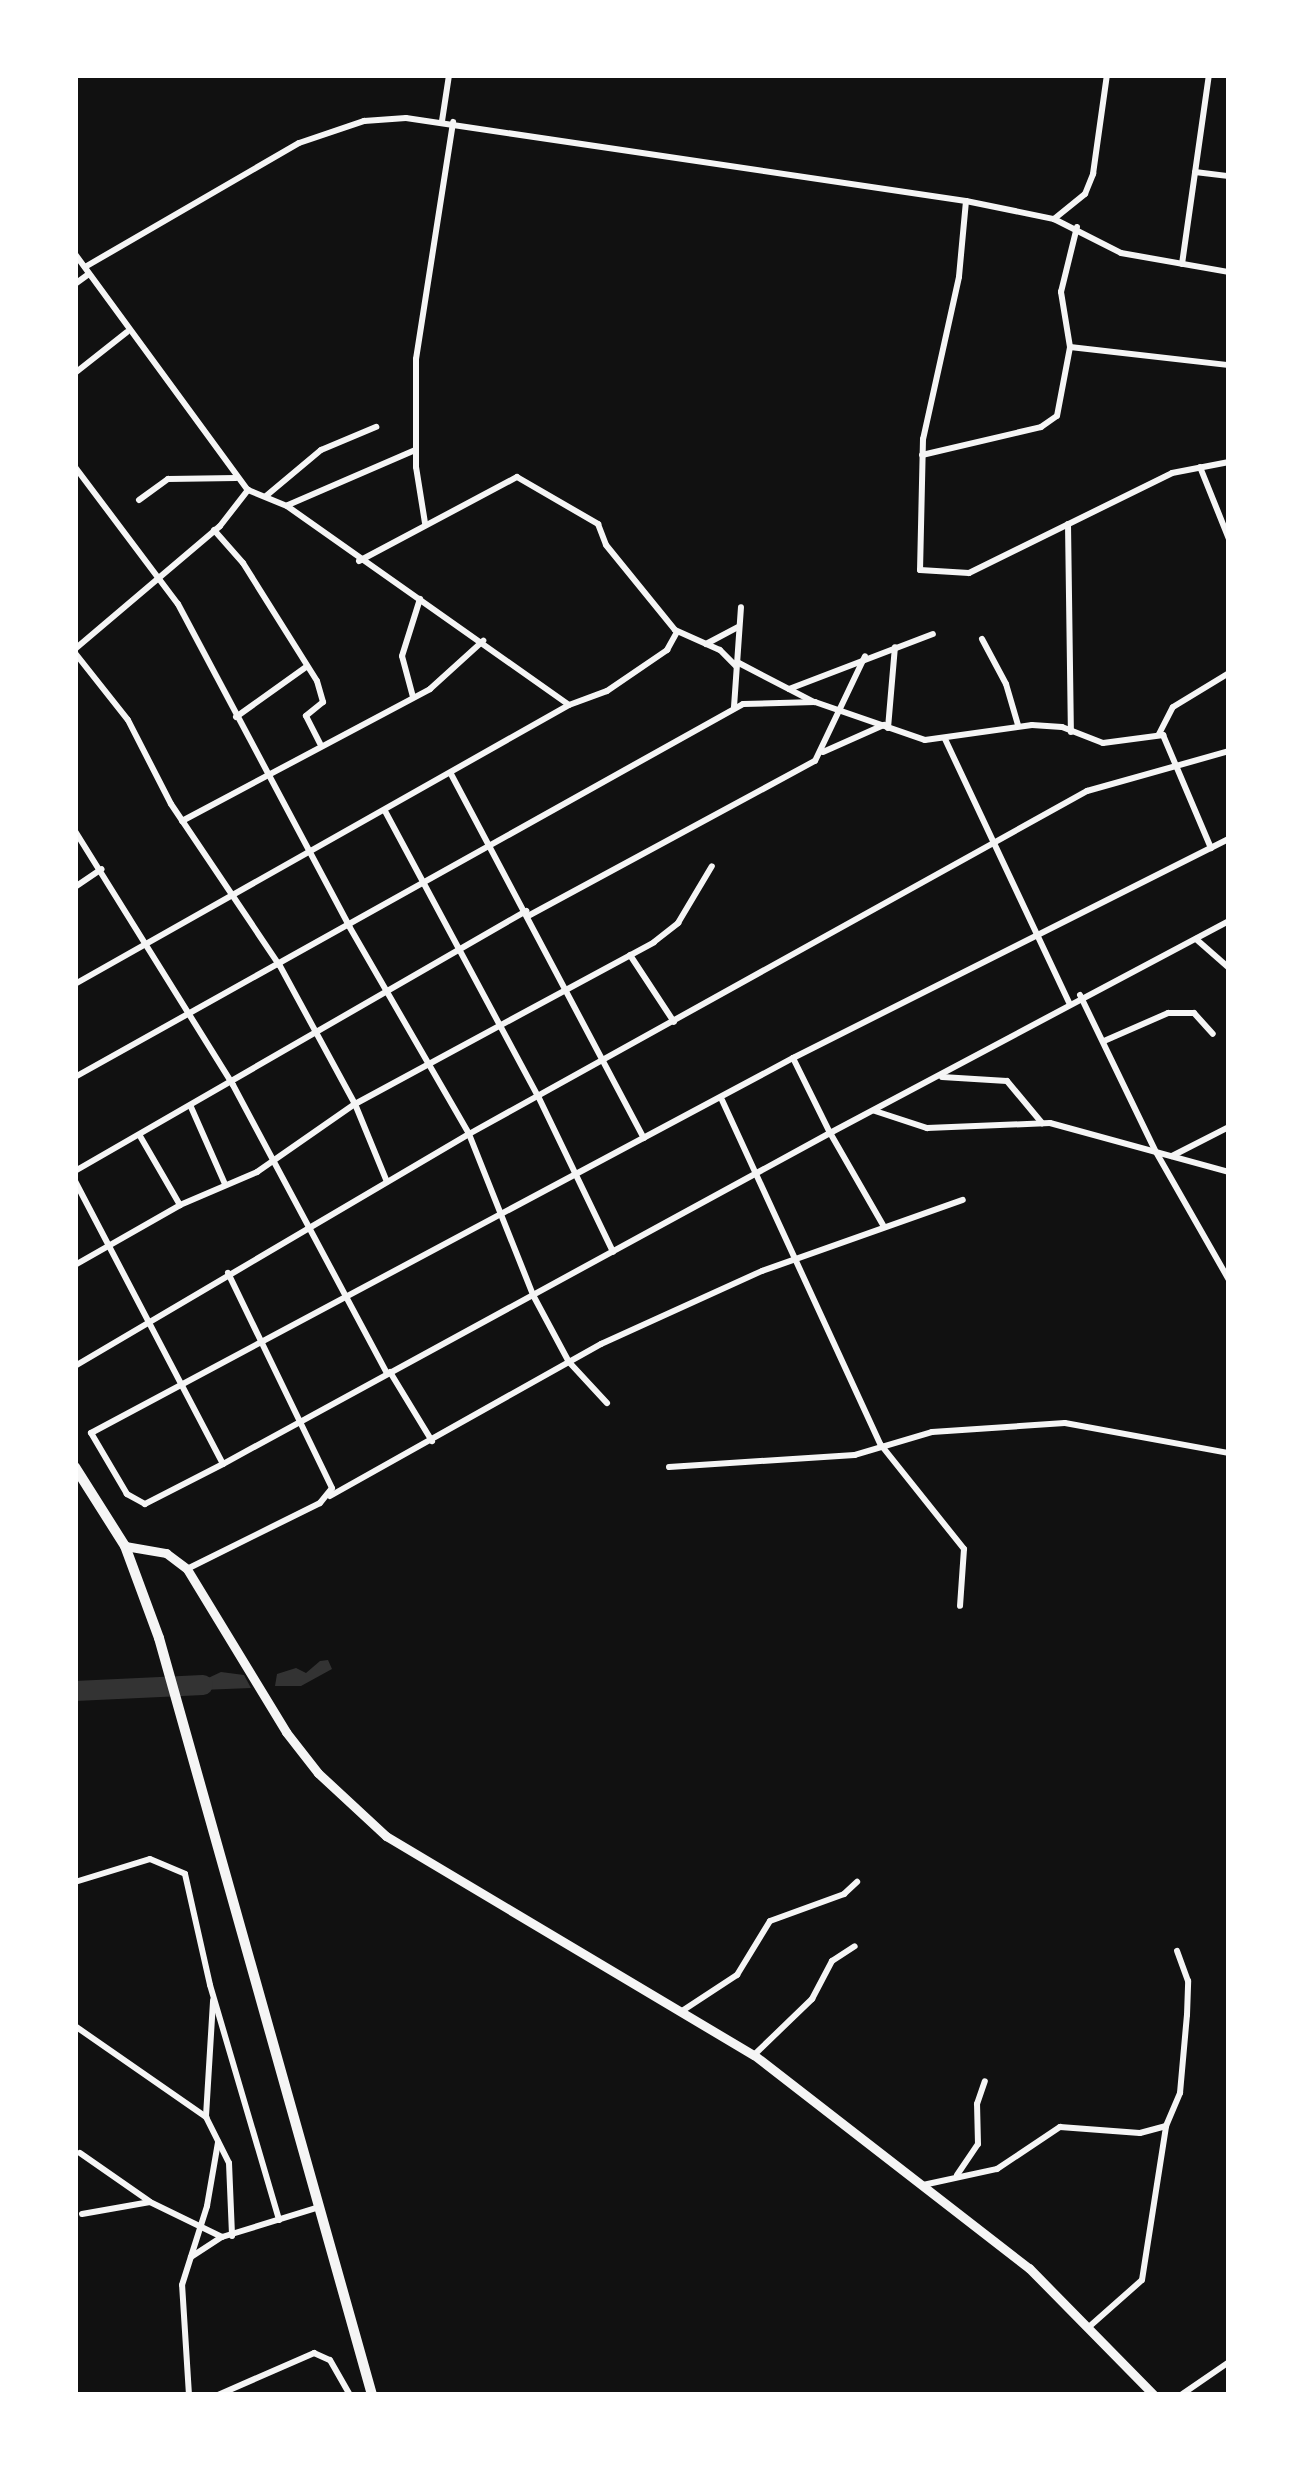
<!DOCTYPE html>
<style>
body{margin:0}
#map{position:relative;width:1304px;height:2470px;overflow:hidden;background:#111;font-family:Quicksand,sans-serif}
div>[style]{position:absolute}
[style*='--x']{left:calc(var(--x)*1px);top:calc(var(--y)*1px);width:calc(var(--w)*1px);rotate:calc(var(--a)*1deg)}
.water>*{inset:0;background:#333}
.river>*{height:20px;margin:-10px;padding:0 10px;transform-origin:10px;border-radius:10px;background:#333}
.minor>*{height:6px;margin:-3px;padding:0 3px;transform-origin:3px;border-radius:3px;background:#f5f5f5}
.secondary>*{height:9px;margin:-4.5px;padding:0 4.5px;transform-origin:4.5px;border-radius:4.5px;background:#f5f5f5}
.trunk>*{height:10px;margin:-5px;padding:0 5px;transform-origin:5px;border-radius:5px;background:#f5f5f5}
span{translate:-50% -50%;white-space:nowrap;text-align:center;line-height:1.15;-webkit-text-stroke:10px #fff;paint-order:stroke}
.frame{position:absolute;inset:0;border:78px solid #fff;pointer-events:none}
</style>
<div id="map">
<div class="water">
<i style="clip-path:polygon(320px 1661px,328px 1660px,332px 1669px,301px 1686px,275px 1686px,277px 1674px,296px 1668px,306px 1673px)"></i>
<i style="clip-path:polygon(221px 1672px,244px 1675px,251px 1688px,201px 1690px,204px 1680px)"></i>
</div>
<div class="river">
<i style="--x:75;--y:1691;--w:128;--a:-2.7"></i>
</div>
<div class="minor">
<i style="--x:442;--y:121;--w:47;--a:-81.3"></i>
<i style="--x:1195;--y:172;--w:34;--a:7"></i>
<i style="--x:966;--y:201;--w:76;--a:95.3"></i>
<i style="--x:959;--y:277;--w:166;--a:102.5"></i>
<i style="--x:923;--y:439;--w:131;--a:91.3"></i>
<i style="--x:920;--y:570;--w:49;--a:3.5"></i>
<i style="--x:969;--y:573;--w:226;--a:-26.2"></i>
<i style="--x:1172;--y:473;--w:58;--a:-10.9"></i>
<i style="--x:1054;--y:219;--w:40;--a:-39"></i>
<i style="--x:1085;--y:194;--w:22;--a:-68"></i>
<i style="--x:1093;--y:174;--w:100;--a:-82"></i>
<i style="--x:75;--y:254;--w:293;--a:53.8"></i>
<i style="--x:248;--y:490;--w:42;--a:22.3"></i>
<i style="--x:287;--y:506;--w:345;--a:35.2"></i>
<i style="--x:1182;--y:264;--w:191;--a:-81.9"></i>
<i style="--x:85;--y:267;--w:247;--a:-30.1"></i>
<i style="--x:299;--y:143;--w:69;--a:-18.7"></i>
<i style="--x:364;--y:121;--w:42;--a:-4.1"></i>
<i style="--x:406;--y:118;--w:566;--a:8.43"></i>
<i style="--x:966;--y:201;--w:90;--a:11.6"></i>
<i style="--x:1054;--y:219;--w:75;--a:26.9"></i>
<i style="--x:1121;--y:253;--w:110;--a:10"></i>
<i style="--x:75;--y:284;--w:17;--a:-36"></i>
<i style="--x:1070;--y:347;--w:160;--a:6.5"></i>
<i style="--x:75;--y:373;--w:66;--a:-38.3"></i>
<i style="--x:922;--y:455;--w:122;--a:-13.2"></i>
<i style="--x:1041;--y:427;--w:19;--a:-35"></i>
<i style="--x:1057;--y:416;--w:70;--a:-79.3"></i>
<i style="--x:1070;--y:347;--w:56;--a:-99.3"></i>
<i style="--x:1061;--y:292;--w:67;--a:-76.2"></i>
<i style="--x:75;--y:467;--w:171;--a:53.1"></i>
<i style="--x:178;--y:604;--w:365;--a:62"></i>
<i style="--x:349;--y:926;--w:240;--a:60"></i>
<i style="--x:469;--y:1134;--w:173;--a:68.3"></i>
<i style="--x:533;--y:1295;--w:76;--a:61.8"></i>
<i style="--x:569;--y:1362;--w:56;--a:47.2"></i>
<i style="--x:1200;--y:467;--w:78;--a:68.1"></i>
<i style="--x:266;--y:496;--w:72;--a:-39.9"></i>
<i style="--x:321;--y:450;--w:60;--a:-22.7"></i>
<i style="--x:139;--y:500;--w:36;--a:-36"></i>
<i style="--x:168;--y:479;--w:68;--a:-0.8"></i>
<i style="--x:288;--y:505;--w:138;--a:-23.4"></i>
<i style="--x:425;--y:523;--w:57;--a:-99.1"></i>
<i style="--x:416;--y:467;--w:108;--a:-90"></i>
<i style="--x:416;--y:359;--w:240;--a:-81.1"></i>
<i style="--x:1068;--y:524;--w:208;--a:89.2"></i>
<i style="--x:214;--y:530;--w:44;--a:48.7"></i>
<i style="--x:243;--y:563;--w:139;--a:57.9"></i>
<i style="--x:317;--y:681;--w:22;--a:74"></i>
<i style="--x:323;--y:702;--w:22;--a:141"></i>
<i style="--x:306;--y:716;--w:31;--a:63"></i>
<i style="--x:359;--y:561;--w:179;--a:-28"></i>
<i style="--x:517;--y:477;--w:94;--a:30.1"></i>
<i style="--x:598;--y:524;--w:22;--a:69"></i>
<i style="--x:606;--y:545;--w:109;--a:50.9"></i>
<i style="--x:675;--y:630;--w:49;--a:24"></i>
<i style="--x:720;--y:650;--w:23;--a:45"></i>
<i style="--x:982;--y:639;--w:51;--a:61.9"></i>
<i style="--x:1006;--y:684;--w:43;--a:73.7"></i>
<i style="--x:706;--y:644;--w:36;--a:-28"></i>
<i style="--x:75;--y:649;--w:190;--a:-40.3"></i>
<i style="--x:220;--y:526;--w:46;--a:-52.1"></i>
<i style="--x:75;--y:653;--w:85;--a:51.7"></i>
<i style="--x:128;--y:720;--w:94;--a:62.9"></i>
<i style="--x:171;--y:804;--w:195;--a:56.1"></i>
<i style="--x:280;--y:966;--w:157;--a:61.5"></i>
<i style="--x:355;--y:1104;--w:84;--a:67.7"></i>
<i style="--x:737;--y:662;--w:87;--a:27.5"></i>
<i style="--x:789;--y:689;--w:154;--a:-20.9"></i>
<i style="--x:413;--y:697;--w:42;--a:-105"></i>
<i style="--x:402;--y:656;--w:60;--a:-72.5"></i>
<i style="--x:734;--y:707;--w:100;--a:-86"></i>
<i style="--x:236;--y:717;--w:86;--a:-35.5"></i>
<i style="--x:888;--y:728;--w:81;--a:-85.1"></i>
<i style="--x:1159;--y:734;--w:30;--a:-63"></i>
<i style="--x:1173;--y:707;--w:66;--a:-31.3"></i>
<i style="--x:945;--y:739;--w:291;--a:64.8"></i>
<i style="--x:823;--y:752;--w:67;--a:-23.9"></i>
<i style="--x:451;--y:774;--w:412;--a:62.1"></i>
<i style="--x:385;--y:811;--w:323;--a:61.8"></i>
<i style="--x:538;--y:1096;--w:173;--a:64.3"></i>
<i style="--x:182;--y:821;--w:281;--a:-28"></i>
<i style="--x:430;--y:689;--w:72;--a:-42.2"></i>
<i style="--x:75;--y:831;--w:299;--a:58.1"></i>
<i style="--x:233;--y:1085;--w:327;--a:61.9"></i>
<i style="--x:75;--y:887;--w:32;--a:-34"></i>
<i style="--x:528;--y:916;--w:326;--a:-28.4"></i>
<i style="--x:815;--y:761;--w:116;--a:-64.5"></i>
<i style="--x:1196;--y:939;--w:44;--a:41.3"></i>
<i style="--x:630;--y:955;--w:80;--a:56.7"></i>
<i style="--x:75;--y:984;--w:567;--a:-29.46"></i>
<i style="--x:569;--y:705;--w:40;--a:-20.2"></i>
<i style="--x:607;--y:691;--w:73;--a:-34.3"></i>
<i style="--x:667;--y:650;--w:21;--a:-61"></i>
<i style="--x:1080;--y:995;--w:174;--a:64.2"></i>
<i style="--x:1156;--y:1152;--w:147;--a:60.3"></i>
<i style="--x:1104;--y:1041;--w:70;--a:-23.6"></i>
<i style="--x:1168;--y:1013;--w:26;--a:0"></i>
<i style="--x:1194;--y:1013;--w:28;--a:48"></i>
<i style="--x:793;--y:1058;--w:84;--a:63.7"></i>
<i style="--x:830;--y:1133;--w:691;--a:151.4"></i>
<i style="--x:223;--y:1464;--w:88;--a:152.9"></i>
<i style="--x:145;--y:1504;--w:21;--a:-151"></i>
<i style="--x:127;--y:1494;--w:71;--a:-120.5"></i>
<i style="--x:91;--y:1433;--w:796;--a:-28.11"></i>
<i style="--x:793;--y:1058;--w:488;--a:-26.7"></i>
<i style="--x:75;--y:1077;--w:765;--a:-29.18"></i>
<i style="--x:743;--y:704;--w:72;--a:-1.6"></i>
<i style="--x:815;--y:702;--w:116;--a:19.1"></i>
<i style="--x:925;--y:740;--w:108;--a:-8"></i>
<i style="--x:1032;--y:725;--w:30;--a:4"></i>
<i style="--x:1062;--y:727;--w:44;--a:21.3"></i>
<i style="--x:1103;--y:743;--w:61;--a:-7.6"></i>
<i style="--x:1163;--y:735;--w:123;--a:67"></i>
<i style="--x:942;--y:1077;--w:65;--a:3.5"></i>
<i style="--x:1007;--y:1081;--w:55;--a:50.2"></i>
<i style="--x:722;--y:1100;--w:380;--a:65.3"></i>
<i style="--x:881;--y:1445;--w:133;--a:51.4"></i>
<i style="--x:964;--y:1549;--w:57;--a:94"></i>
<i style="--x:191;--y:1107;--w:84;--a:66.2"></i>
<i style="--x:875;--y:1111;--w:55;--a:18.1"></i>
<i style="--x:927;--y:1128;--w:123;--a:-2.3"></i>
<i style="--x:1050;--y:1123;--w:186;--a:15.3"></i>
<i style="--x:140;--y:1136;--w:80;--a:59.9"></i>
<i style="--x:1172;--y:1156;--w:64;--a:-27"></i>
<i style="--x:75;--y:1171;--w:521;--a:-29.96"></i>
<i style="--x:75;--y:1181;--w:319;--a:62.4"></i>
<i style="--x:883;--y:1225;--w:106;--a:-119.9"></i>
<i style="--x:830;--y:1133;--w:452;--a:-28"></i>
<i style="--x:75;--y:1265;--w:121;--a:-29.7"></i>
<i style="--x:180;--y:1205;--w:84;--a:-23.2"></i>
<i style="--x:257;--y:1172;--w:119;--a:-34.8"></i>
<i style="--x:355;--y:1104;--w:340;--a:-28.4"></i>
<i style="--x:654;--y:942;--w:31;--a:-38"></i>
<i style="--x:678;--y:923;--w:66;--a:-59.2"></i>
<i style="--x:75;--y:1366;--w:457;--a:-30.5"></i>
<i style="--x:469;--y:1134;--w:707;--a:-29.03"></i>
<i style="--x:1087;--y:791;--w:148;--a:-15.7"></i>
<i style="--x:390;--y:1372;--w:81;--a:58.7"></i>
<i style="--x:669;--y:1467;--w:186;--a:-3.7"></i>
<i style="--x:855;--y:1455;--w:80;--a:-16.6"></i>
<i style="--x:932;--y:1432;--w:133;--a:-3.9"></i>
<i style="--x:1065;--y:1423;--w:167;--a:10.4"></i>
<i style="--x:330;--y:1496;--w:311;--a:-29.3"></i>
<i style="--x:601;--y:1344;--w:177;--a:-24.4"></i>
<i style="--x:762;--y:1271;--w:213;--a:-19.5"></i>
<i style="--x:187;--y:1569;--w:148;--a:-26.4"></i>
<i style="--x:320;--y:1503;--w:19;--a:-51"></i>
<i style="--x:332;--y:1488;--w:239;--a:-115.8"></i>
<i style="--x:75;--y:1882;--w:78;--a:-17"></i>
<i style="--x:150;--y:1859;--w:38;--a:23"></i>
<i style="--x:185;--y:1874;--w:114;--a:77.3"></i>
<i style="--x:210;--y:1985;--w:245;--a:73.6"></i>
<i style="--x:682;--y:2011;--w:66;--a:-33.2"></i>
<i style="--x:737;--y:1975;--w:63;--a:-58.6"></i>
<i style="--x:770;--y:1921;--w:79;--a:-20"></i>
<i style="--x:844;--y:1894;--w:18;--a:-43"></i>
<i style="--x:75;--y:2026;--w:160;--a:34.8"></i>
<i style="--x:206;--y:2117;--w:51;--a:63.4"></i>
<i style="--x:229;--y:2163;--w:73;--a:87.6"></i>
<i style="--x:754;--y:2055;--w:81;--a:-44"></i>
<i style="--x:812;--y:1999;--w:43;--a:-62.2"></i>
<i style="--x:832;--y:1961;--w:27;--a:-33"></i>
<i style="--x:206;--y:2116;--w:116;--a:-86.5"></i>
<i style="--x:80;--y:2153;--w:84;--a:34.8"></i>
<i style="--x:957;--y:2175;--w:37;--a:-56"></i>
<i style="--x:978;--y:2144;--w:40;--a:-91.4"></i>
<i style="--x:977;--y:2104;--w:24;--a:-71"></i>
<i style="--x:923;--y:2185;--w:76;--a:-12.2"></i>
<i style="--x:997;--y:2169;--w:76;--a:-33.7"></i>
<i style="--x:1060;--y:2127;--w:80;--a:4.3"></i>
<i style="--x:1140;--y:2133;--w:27;--a:-15"></i>
<i style="--x:1166;--y:2126;--w:36;--a:-67"></i>
<i style="--x:1180;--y:2093;--w:78;--a:-84.9"></i>
<i style="--x:1187;--y:2015;--w:34;--a:-88"></i>
<i style="--x:1188;--y:1981;--w:32;--a:-110"></i>
<i style="--x:82;--y:2214;--w:69;--a:-10"></i>
<i style="--x:150;--y:2202;--w:80;--a:25.9"></i>
<i style="--x:222;--y:2237;--w:98;--a:-17.1"></i>
<i style="--x:191;--y:2257;--w:37;--a:-33"></i>
<i style="--x:1090;--y:2326;--w:69;--a:-41.5"></i>
<i style="--x:1142;--y:2280;--w:156;--a:-81.1"></i>
<i style="--x:189;--y:2395;--w:110;--a:-93.6"></i>
<i style="--x:182;--y:2285;--w:83;--a:-72.4"></i>
<i style="--x:207;--y:2206;--w:65;--a:-80.2"></i>
<i style="--x:218;--y:2395;--w:105;--a:-23.6"></i>
<i style="--x:314;--y:2353;--w:17;--a:24"></i>
<i style="--x:330;--y:2360;--w:40;--a:60.3"></i>
<i style="--x:1181;--y:2395;--w:58;--a:-34.5"></i>
</div>
<div class="secondary">
<i style="--x:125;--y:1546;--w:42;--a:9.7"></i>
<i style="--x:166;--y:1553;--w:26;--a:37"></i>
<i style="--x:187;--y:1569;--w:191;--a:58.7"></i>
<i style="--x:286;--y:1732;--w:52;--a:52"></i>
<i style="--x:318;--y:1773;--w:93;--a:42.8"></i>
<i style="--x:386;--y:1836;--w:428;--a:30.8"></i>
<i style="--x:754;--y:2055;--w:348;--a:37.8"></i>
<i style="--x:1029;--y:2268;--w:178;--a:45.5"></i>
</div>
<div class="trunk">
<i style="--x:75;--y:1467;--w:93;--a:57.7"></i>
<i style="--x:125;--y:1546;--w:98;--a:69.7"></i>
<i style="--x:159;--y:1638;--w:786;--a:74.28"></i>
</div>
<div class="frame"></div>
</div>
